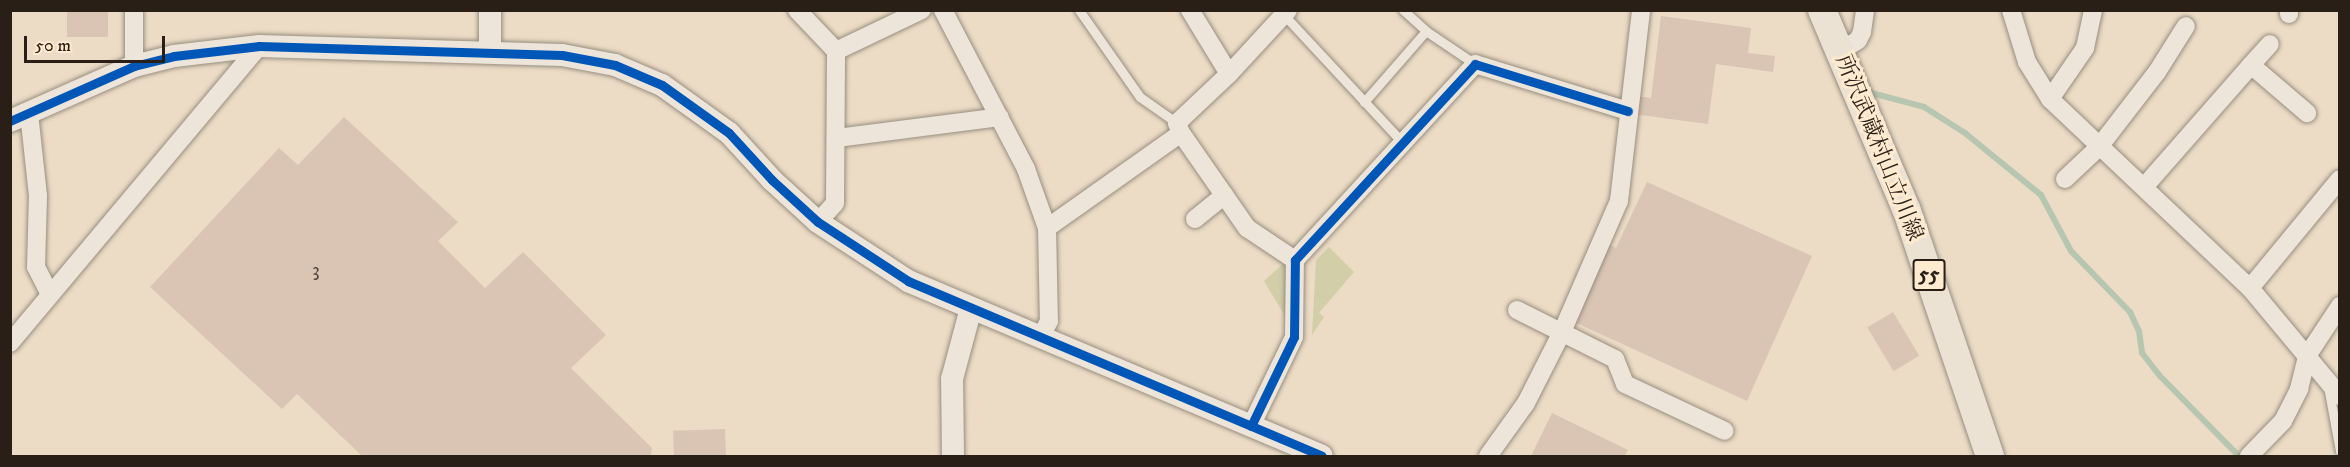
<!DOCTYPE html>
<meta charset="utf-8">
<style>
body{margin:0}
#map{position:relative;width:2350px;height:467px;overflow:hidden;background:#ecdcc5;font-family:"IM FELL DW Pica","Noto Serif JP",serif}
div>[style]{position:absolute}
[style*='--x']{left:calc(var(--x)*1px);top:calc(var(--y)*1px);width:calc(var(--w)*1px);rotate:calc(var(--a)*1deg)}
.green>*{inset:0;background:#d1cea8}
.stream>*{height:6px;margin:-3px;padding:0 3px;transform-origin:3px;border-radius:3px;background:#b7c6b0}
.building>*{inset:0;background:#dac5b4;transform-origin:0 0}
.roads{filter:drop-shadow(0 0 2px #988e80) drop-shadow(0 0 2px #988e80)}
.service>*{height:9px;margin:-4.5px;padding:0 4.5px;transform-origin:4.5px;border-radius:4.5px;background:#eee5da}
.minor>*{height:18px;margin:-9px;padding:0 9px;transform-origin:9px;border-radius:9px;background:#eee5da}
.tertiary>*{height:22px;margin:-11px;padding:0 11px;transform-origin:11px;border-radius:11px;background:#eee5da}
.primary>*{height:28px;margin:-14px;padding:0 14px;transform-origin:14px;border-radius:14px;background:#ebe2d4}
.cycleway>*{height:9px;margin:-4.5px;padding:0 4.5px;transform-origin:4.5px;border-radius:4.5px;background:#0057b8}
span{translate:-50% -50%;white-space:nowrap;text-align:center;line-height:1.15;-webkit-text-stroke:6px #fdeacf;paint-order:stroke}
.number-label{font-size:20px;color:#56483e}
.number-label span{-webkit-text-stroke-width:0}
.shield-label span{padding:2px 4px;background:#fdeacf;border:2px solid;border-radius:4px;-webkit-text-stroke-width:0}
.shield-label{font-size:21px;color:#2a1f16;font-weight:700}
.street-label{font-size:22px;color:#2a1f16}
.frame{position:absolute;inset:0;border:12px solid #2a1f16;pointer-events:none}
.scale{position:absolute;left:24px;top:36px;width:141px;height:27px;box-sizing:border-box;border:3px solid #2a1f16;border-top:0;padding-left:8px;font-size:18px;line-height:21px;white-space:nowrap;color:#2a1f16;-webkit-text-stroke:4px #fdeacf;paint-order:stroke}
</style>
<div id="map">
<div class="green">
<i style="clip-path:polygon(1329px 247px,1354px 272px,1319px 313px,1324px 317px,1312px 335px,1316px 260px)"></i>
<i style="clip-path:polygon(1286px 261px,1288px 321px,1264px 281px)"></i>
</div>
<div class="stream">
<i style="--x:1864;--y:91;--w:62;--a:14.9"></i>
<i style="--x:1924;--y:107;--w:49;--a:32.4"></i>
<i style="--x:1965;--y:133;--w:98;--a:39.2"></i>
<i style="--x:2041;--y:195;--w:64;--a:61.8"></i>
<i style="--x:2071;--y:251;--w:85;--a:46"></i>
<i style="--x:2130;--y:312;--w:21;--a:65"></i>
<i style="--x:2139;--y:331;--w:22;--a:82"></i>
<i style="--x:2142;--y:353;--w:29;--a:52"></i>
<i style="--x:2160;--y:376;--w:111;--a:45.4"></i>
</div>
<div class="building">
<i style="left:67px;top:10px;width:41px;height:27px"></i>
<i style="clip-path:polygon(1661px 16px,1751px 28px,1748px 53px,1775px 56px,1773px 72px,1716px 64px,1708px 124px,1633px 114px,1636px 96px,1651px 98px)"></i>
<i style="clip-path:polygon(344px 117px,458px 222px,438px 241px,485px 288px,523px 252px,606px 335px,571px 368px,652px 448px,651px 456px,362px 456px,297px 394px,282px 409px,150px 287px,279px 148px,298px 165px)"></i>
<i style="clip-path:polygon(1647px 182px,1812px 256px,1747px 401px,1572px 321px,1607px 243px,1616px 248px)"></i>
<i style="left:1893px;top:312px;width:51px;height:30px;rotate:59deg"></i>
<i style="clip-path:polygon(1552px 413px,1628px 450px,1625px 456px,1531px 456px)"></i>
<i style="left:725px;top:429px;width:27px;height:52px;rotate:88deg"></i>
</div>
<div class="roads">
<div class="service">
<i style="--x:1079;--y:10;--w:106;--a:55"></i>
<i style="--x:1140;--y:97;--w:45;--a:35.1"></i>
<i style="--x:1403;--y:10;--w:31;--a:42"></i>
<i style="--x:1426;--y:31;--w:59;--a:34"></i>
<i style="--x:1284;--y:15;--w:176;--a:47.1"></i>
<i style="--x:1364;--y:102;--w:94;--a:-48.9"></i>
<i style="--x:2328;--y:386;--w:66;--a:79.5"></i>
</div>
<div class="minor">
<i style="--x:797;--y:10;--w:57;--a:46.4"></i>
<i style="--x:943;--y:10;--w:179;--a:62.4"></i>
<i style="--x:1026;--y:169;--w:63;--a:70.4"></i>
<i style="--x:1047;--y:228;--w:93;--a:88.8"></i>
<i style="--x:1049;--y:321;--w:18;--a:117"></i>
<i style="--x:1190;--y:10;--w:75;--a:58.6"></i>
<i style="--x:2011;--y:10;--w:54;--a:72.9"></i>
<i style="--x:2027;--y:62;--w:44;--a:58.1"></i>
<i style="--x:2050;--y:99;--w:275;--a:43.4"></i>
<i style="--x:2250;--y:288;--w:141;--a:50.2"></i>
<i style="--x:2289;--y:10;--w:4;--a:90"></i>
<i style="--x:1840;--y:51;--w:21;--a:-31"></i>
<i style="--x:1858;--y:40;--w:9;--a:-63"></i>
<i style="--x:1862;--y:32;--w:22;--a:-82"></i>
<i style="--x:2251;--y:65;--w:28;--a:-48"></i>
<i style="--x:134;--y:66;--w:56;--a:-90"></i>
<i style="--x:2050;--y:99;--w:62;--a:-55.5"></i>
<i style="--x:2085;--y:48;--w:39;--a:-78"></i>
<i style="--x:29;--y:113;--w:83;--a:83.8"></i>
<i style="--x:38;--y:196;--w:71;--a:91.6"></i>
<i style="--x:36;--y:267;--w:30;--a:63"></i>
<i style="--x:1181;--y:133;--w:116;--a:55.2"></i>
<i style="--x:1247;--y:228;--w:58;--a:33.7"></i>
<i style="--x:837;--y:138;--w:164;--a:-7.3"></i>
<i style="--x:2065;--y:179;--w:47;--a:-43.3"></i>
<i style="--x:2099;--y:147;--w:95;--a:-52.3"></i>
<i style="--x:2157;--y:72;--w:54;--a:-57.8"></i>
<i style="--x:2144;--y:187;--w:162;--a:-48.7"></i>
<i style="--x:2251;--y:65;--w:74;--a:40.6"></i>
<i style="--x:1195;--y:219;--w:38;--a:-39"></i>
<i style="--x:818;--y:222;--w:25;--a:-48"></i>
<i style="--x:835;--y:203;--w:152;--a:-89.6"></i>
<i style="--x:836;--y:51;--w:95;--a:-25.5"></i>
<i style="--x:1047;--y:228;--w:164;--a:-35.3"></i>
<i style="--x:1181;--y:133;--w:11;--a:-112"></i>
<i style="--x:1177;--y:123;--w:71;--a:-43.3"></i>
<i style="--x:1229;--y:74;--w:87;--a:-47.3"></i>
<i style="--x:2250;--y:288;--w:141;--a:-50.5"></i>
<i style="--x:1517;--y:310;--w:110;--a:26.6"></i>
<i style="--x:1615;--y:359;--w:27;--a:68"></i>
<i style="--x:1625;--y:384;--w:110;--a:25.2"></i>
<i style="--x:10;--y:343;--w:388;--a:-50"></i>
<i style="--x:1251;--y:426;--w:99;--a:-64.2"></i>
<i style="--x:1294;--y:337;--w:77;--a:-89.3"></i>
<i style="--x:1295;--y:260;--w:266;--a:-47.4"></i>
<i style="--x:1475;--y:64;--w:160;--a:17.1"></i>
<i style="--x:1488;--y:456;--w:65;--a:-54.4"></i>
<i style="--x:1526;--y:403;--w:80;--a:-63.1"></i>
<i style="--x:1562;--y:332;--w:143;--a:-66.5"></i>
<i style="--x:1619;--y:201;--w:192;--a:-83.4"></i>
<i style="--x:2249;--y:456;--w:49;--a:-45.8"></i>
<i style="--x:2283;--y:421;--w:36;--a:-63"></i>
<i style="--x:2299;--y:389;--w:34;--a:-76"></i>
<i style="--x:2307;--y:356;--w:60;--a:-56.6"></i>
</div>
<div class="tertiary">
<i style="--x:490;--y:10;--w:41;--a:90"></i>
<i style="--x:10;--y:121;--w:136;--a:-23.9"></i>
<i style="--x:134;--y:66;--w:41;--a:-14"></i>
<i style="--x:174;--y:56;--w:86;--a:-6.7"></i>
<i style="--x:259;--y:46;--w:303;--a:1.7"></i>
<i style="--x:562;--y:55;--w:54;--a:10.7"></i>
<i style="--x:615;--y:65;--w:51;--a:23.1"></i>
<i style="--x:662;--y:85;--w:82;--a:35.6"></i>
<i style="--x:729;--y:133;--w:64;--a:47.5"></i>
<i style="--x:772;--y:180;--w:62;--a:42.4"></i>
<i style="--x:818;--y:222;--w:108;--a:33.2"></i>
<i style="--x:908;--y:281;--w:449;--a:22.9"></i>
<i style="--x:953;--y:456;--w:77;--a:-90.7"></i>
<i style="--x:952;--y:379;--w:73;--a:-75"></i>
</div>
<div class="primary">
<i style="--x:1822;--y:10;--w:218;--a:67.1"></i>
<i style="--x:1907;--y:211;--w:259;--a:71.3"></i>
</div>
</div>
<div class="cycleway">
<i style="--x:10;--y:121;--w:136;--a:-23.9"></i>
<i style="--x:134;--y:66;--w:41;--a:-14"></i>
<i style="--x:174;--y:56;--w:86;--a:-6.7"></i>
<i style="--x:259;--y:46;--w:303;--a:1.7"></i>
<i style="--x:562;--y:55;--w:54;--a:10.7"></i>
<i style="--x:615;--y:65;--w:51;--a:23.1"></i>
<i style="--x:662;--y:85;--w:82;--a:35.6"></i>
<i style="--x:729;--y:133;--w:64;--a:47.5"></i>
<i style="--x:772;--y:180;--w:62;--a:42.4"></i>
<i style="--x:818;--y:222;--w:108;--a:33.2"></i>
<i style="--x:908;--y:281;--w:449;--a:22.9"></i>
<i style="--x:1251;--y:426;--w:99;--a:-64.2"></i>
<i style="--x:1294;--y:337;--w:77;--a:-89.3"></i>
<i style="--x:1295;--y:260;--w:266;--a:-47.4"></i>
<i style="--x:1475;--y:64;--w:160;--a:17.1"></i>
</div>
<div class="number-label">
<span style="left:316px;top:270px">3</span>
</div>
<div class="shield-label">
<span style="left:1929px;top:275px">55</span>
</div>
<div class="street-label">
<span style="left:1879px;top:148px;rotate:68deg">所沢武蔵村山立川線</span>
</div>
<div class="frame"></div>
<div class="scale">50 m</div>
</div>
